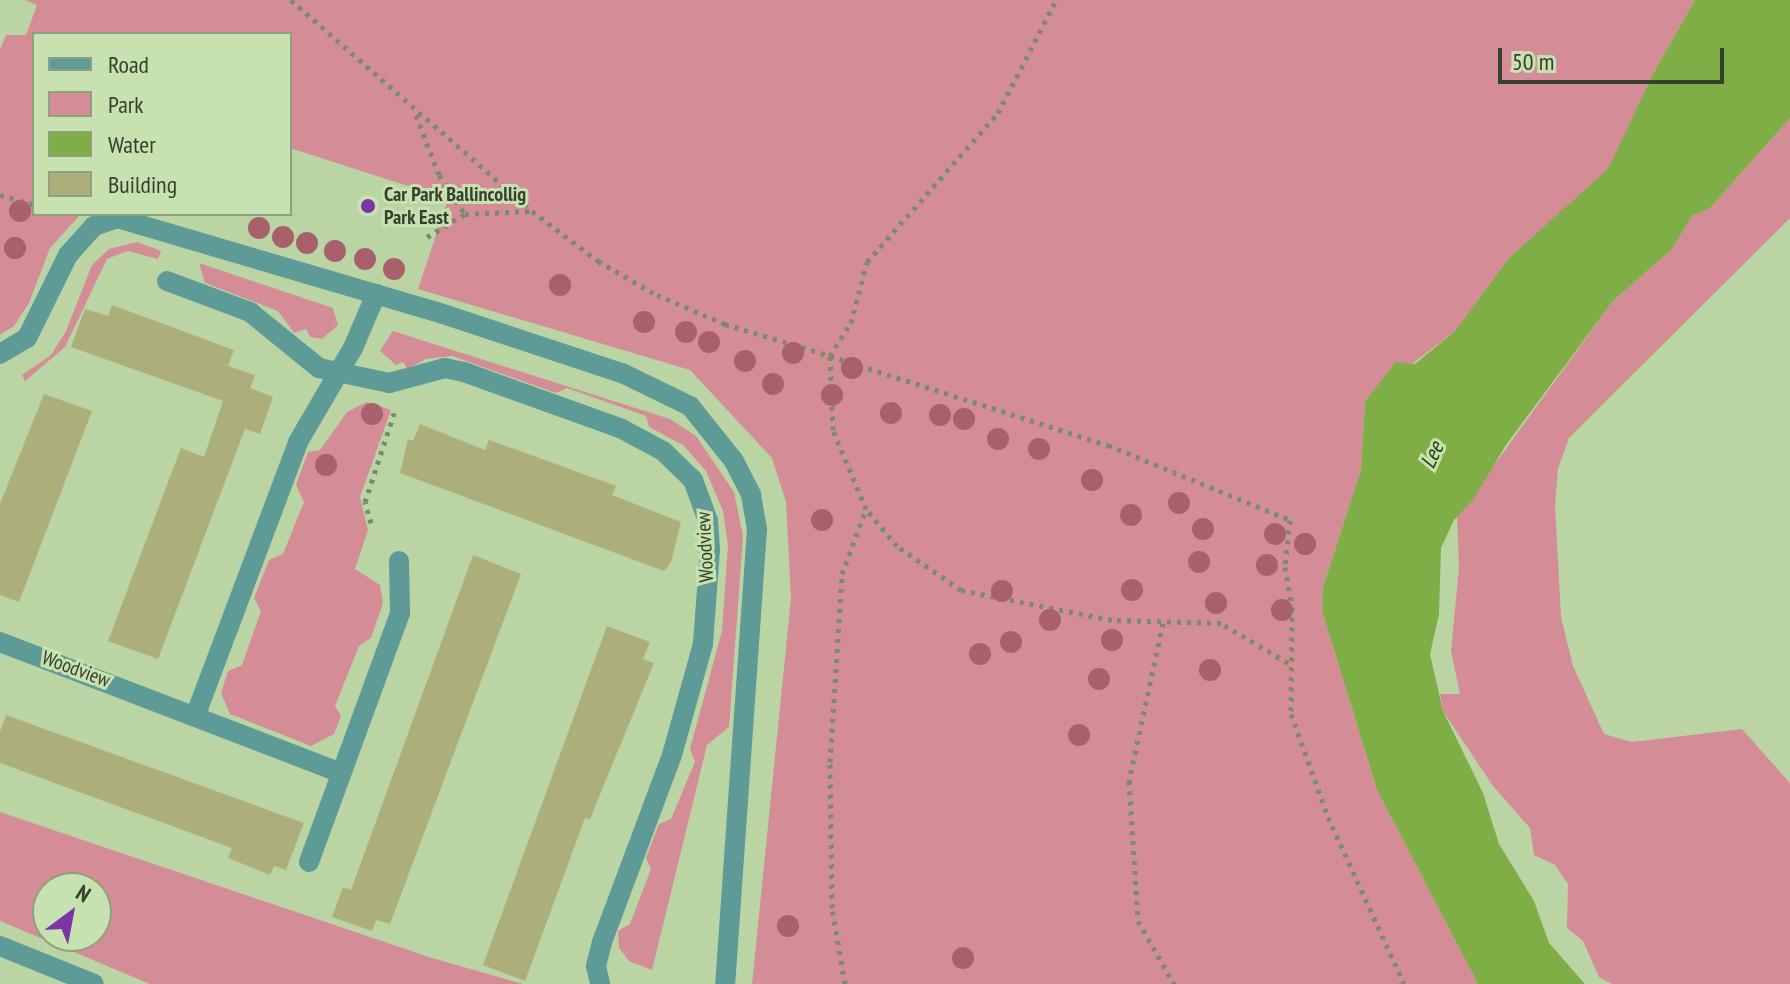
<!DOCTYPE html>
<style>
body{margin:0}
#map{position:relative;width:1790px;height:984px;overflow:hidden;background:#bbd4a4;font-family:"PT Sans Narrow",sans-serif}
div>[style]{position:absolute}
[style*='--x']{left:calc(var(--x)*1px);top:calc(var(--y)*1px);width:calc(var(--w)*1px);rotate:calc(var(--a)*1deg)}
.green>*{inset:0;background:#d48d97}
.water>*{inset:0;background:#7fae47}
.building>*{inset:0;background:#adaf7b}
.path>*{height:5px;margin-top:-2.5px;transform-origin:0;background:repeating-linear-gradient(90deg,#7a8b6a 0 4px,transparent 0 10px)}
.minor>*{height:20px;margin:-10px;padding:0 10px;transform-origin:10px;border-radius:10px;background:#5e9b97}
.trees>*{width:22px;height:22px;margin:-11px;border-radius:50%;background:#a8616a}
.dots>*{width:22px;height:22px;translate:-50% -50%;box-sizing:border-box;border:4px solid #c8e1b1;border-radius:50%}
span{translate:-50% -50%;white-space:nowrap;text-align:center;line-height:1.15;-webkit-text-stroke:6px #c8e1b1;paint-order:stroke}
.poi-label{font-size:20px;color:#36402d;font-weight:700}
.left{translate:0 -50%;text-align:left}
.street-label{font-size:20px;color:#36402d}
.water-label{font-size:22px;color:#2a3d14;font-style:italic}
.legend{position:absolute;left:32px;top:32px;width:260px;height:184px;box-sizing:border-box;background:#c8e1b1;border:2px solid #8ea17c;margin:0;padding:10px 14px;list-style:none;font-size:24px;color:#36402d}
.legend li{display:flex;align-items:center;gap:16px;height:40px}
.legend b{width:40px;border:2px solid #8ea17c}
.north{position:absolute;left:32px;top:872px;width:80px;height:80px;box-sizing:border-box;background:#c8e1b1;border:2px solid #8ea17c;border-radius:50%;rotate:32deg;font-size:22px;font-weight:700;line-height:32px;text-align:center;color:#36402d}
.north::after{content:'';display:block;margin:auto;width:28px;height:36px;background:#7c35a7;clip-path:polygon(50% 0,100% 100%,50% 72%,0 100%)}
.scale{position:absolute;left:1498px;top:48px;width:226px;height:36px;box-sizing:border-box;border:4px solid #36402d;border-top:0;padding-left:10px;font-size:24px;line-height:28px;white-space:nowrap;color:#36402d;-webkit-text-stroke:6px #c8e1b1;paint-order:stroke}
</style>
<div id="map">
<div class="green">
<i style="clip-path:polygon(25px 0,1695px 0,1654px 72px,1609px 169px,1509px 258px,1455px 331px,1365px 400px,1361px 470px,1323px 587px,1322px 611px,1377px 790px,1478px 984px,752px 984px,791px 598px,786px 502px,772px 458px,690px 370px,418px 289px,448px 199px,290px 148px,290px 34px,34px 34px,34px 214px,81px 214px,50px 248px,29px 303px,14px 326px,0 335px,0 50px,6px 35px,26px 35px,37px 5px)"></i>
<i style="clip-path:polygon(1790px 118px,1790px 218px,1569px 438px,1558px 469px,1555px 506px,1561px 617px,1573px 666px,1604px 734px,1632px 742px,1742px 729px,1790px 783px,1790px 984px,1612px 984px,1599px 977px,1583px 941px,1567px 928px,1568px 884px,1555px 865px,1534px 855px,1530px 828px,1493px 786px,1443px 711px,1440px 694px,1460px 694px,1451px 651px,1459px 568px,1457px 516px,1613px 301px,1672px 249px,1692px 216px,1710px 208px)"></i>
<i style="clip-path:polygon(137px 242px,161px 251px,158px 259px,128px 251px,107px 259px,65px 347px,25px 381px,22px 375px,51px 355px,66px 331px,92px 265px,109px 249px)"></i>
<i style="clip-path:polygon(199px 263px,333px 308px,338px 325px,322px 339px,310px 337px,306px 329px,294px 333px,278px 311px,205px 283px)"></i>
<i style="clip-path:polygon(393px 331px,670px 419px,696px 436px,734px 492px,743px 536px,729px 727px,707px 745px,652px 970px,629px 961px,619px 948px,618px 931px,630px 924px,651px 869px,646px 858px,659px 824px,671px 819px,695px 762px,690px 749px,722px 631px,728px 545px,723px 511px,706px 471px,683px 445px,649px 427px,646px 416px,567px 388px,556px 393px,452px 356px,426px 359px,407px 369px,403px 362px,396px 365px,380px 351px)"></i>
<i style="clip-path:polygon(367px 402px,391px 410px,360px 497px,368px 530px,355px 569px,380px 585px,383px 603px,371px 638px,359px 646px,335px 706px,341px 716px,334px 734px,311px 746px,230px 714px,221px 693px,228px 671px,242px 665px,261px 611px,254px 598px,269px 560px,283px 554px,304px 502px,296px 485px,308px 452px,320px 450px,347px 412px)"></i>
<i style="clip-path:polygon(evenodd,0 812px,432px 958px,523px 984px,150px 984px,0 921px,0 812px,96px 888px,96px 936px,48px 936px,48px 888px,96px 888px)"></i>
</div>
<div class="water">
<i style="clip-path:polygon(1695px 0,1790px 0,1790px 118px,1710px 208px,1692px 216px,1672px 249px,1613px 301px,1506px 445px,1473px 500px,1454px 520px,1441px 548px,1439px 614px,1430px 654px,1443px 711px,1483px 793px,1499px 844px,1534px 901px,1549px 943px,1585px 984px,1478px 984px,1377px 790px,1322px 611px,1323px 587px,1361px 470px,1365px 401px,1396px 362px,1415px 364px,1455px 331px,1509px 258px,1608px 169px,1654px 72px)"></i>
</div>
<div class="building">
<i style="clip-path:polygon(112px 305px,234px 350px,228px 366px,255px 375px,250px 388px,273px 397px,260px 434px,245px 429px,158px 659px,108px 641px,181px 448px,204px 457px,223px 401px,71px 347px,85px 309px,108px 316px)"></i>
<i style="clip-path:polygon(44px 394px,92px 411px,19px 602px,0 595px,0 504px)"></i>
<i style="clip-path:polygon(420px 424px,485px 450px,489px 440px,556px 464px,616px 486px,612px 495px,681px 522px,671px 562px,664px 571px,400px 473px,408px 439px,413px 441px)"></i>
<i style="clip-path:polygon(473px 555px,521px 574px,390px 924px,376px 920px,372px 931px,332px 917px,343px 887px,351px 890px)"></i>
<i style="clip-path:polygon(607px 626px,650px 642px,643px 659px,654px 663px,590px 819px,585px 818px,525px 981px,483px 965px)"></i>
<i style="clip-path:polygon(6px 715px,304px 823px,286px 870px,274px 866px,270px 875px,228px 858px,232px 848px,0 763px,0 732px)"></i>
</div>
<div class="path">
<i style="--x:291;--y:0;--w:319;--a:41.2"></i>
<i style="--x:416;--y:115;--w:64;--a:69"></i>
<i style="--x:439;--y:175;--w:47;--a:56.3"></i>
<i style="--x:0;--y:195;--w:35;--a:16"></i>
<i style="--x:427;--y:237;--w:44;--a:-31.2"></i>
<i style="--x:465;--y:214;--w:67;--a:-2.6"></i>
<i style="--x:532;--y:211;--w:83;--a:37.1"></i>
<i style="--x:598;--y:261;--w:68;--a:30"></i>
<i style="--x:657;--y:295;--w:74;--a:23.1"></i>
<i style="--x:725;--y:324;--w:110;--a:16.9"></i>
<i style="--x:830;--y:356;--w:39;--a:-58"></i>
<i style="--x:851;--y:323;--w:63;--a:-75.3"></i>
<i style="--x:867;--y:262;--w:198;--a:-48.7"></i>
<i style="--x:998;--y:113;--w:127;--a:-62.8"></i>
<i style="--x:371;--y:523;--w:22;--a:-106"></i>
<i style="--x:365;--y:502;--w:100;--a:-71.9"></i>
<i style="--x:1163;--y:623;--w:162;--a:102.1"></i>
<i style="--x:1129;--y:781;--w:140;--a:86.3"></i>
<i style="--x:1138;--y:921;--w:73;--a:60.3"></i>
<i style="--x:1288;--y:663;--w:78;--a:-149.2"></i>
<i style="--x:1221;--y:623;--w:109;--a:-178.4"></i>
<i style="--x:1112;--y:620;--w:154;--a:-168.8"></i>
<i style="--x:961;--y:590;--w:78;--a:-145.5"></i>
<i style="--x:897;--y:546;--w:48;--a:-130"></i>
<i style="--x:866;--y:509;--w:86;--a:-112.7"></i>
<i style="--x:833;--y:430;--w:74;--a:-92.3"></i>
<i style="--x:830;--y:356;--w:292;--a:17.8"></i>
<i style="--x:1108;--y:445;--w:197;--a:22.4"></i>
<i style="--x:1290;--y:520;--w:47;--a:96.1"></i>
<i style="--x:1285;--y:567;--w:41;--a:80.1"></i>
<i style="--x:1292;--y:607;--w:107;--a:90.5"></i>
<i style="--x:1291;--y:714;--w:109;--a:70.2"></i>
<i style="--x:1328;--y:817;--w:183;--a:65.5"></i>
<i style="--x:845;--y:984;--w:77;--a:-99.7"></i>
<i style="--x:832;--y:908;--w:146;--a:-90.8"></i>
<i style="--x:830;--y:762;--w:188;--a:-86.3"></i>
<i style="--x:842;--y:574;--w:69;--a:-69.7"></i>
</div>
<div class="minor">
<i style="--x:167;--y:281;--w:89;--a:20.5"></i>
<i style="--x:250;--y:312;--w:89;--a:39.1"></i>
<i style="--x:319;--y:368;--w:72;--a:12.1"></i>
<i style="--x:389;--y:383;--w:58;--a:-15"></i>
<i style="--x:445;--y:368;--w:19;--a:12"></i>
<i style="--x:464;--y:372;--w:168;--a:19.8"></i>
<i style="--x:622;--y:429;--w:47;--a:28.2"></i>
<i style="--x:663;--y:451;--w:42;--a:44"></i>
<i style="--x:693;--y:480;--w:44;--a:69.9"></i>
<i style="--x:708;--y:521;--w:29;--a:86"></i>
<i style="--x:710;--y:550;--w:94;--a:94.3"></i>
<i style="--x:703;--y:644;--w:115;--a:105.6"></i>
<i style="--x:672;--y:755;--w:200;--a:110.5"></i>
<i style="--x:602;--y:942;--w:25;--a:104"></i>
<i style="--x:596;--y:966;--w:18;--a:77"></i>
<i style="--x:0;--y:354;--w:31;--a:-31"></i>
<i style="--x:27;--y:338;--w:93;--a:-63.7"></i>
<i style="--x:68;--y:255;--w:39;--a:-48"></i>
<i style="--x:94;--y:226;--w:24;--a:-19"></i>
<i style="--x:117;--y:218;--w:330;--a:16.4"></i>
<i style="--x:434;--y:311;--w:198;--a:18.3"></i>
<i style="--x:622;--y:373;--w:76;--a:25.9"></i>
<i style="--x:690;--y:406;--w:70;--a:51.3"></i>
<i style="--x:734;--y:461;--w:38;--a:63"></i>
<i style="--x:751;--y:495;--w:35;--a:80"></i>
<i style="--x:757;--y:529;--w:456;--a:94"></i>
<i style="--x:0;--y:642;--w:365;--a:21"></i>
<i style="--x:196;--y:714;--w:290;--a:-69.4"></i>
<i style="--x:298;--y:442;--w:109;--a:-59.7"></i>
<i style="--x:353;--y:348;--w:59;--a:-66.9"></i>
<i style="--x:309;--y:862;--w:265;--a:-69.9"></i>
<i style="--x:400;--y:613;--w:52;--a:-91.1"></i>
<i style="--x:0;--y:946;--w:101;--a:22"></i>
</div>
<div class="trees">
<i style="left:20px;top:211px"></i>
<i style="left:259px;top:228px"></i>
<i style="left:283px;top:237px"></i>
<i style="left:307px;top:243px"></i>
<i style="left:15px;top:248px"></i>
<i style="left:335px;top:251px"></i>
<i style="left:365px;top:259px"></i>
<i style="left:394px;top:269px"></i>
<i style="left:560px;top:285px"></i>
<i style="left:644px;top:322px"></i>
<i style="left:686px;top:332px"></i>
<i style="left:709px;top:342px"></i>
<i style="left:793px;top:353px"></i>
<i style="left:745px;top:361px"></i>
<i style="left:852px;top:368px"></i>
<i style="left:773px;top:384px"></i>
<i style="left:832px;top:395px"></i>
<i style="left:891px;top:413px"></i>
<i style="left:372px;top:414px"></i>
<i style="left:940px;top:415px"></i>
<i style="left:964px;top:419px"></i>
<i style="left:998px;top:439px"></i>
<i style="left:1039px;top:449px"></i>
<i style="left:326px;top:465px"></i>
<i style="left:1092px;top:480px"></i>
<i style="left:1179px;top:503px"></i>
<i style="left:1131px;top:515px"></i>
<i style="left:822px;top:520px"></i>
<i style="left:1203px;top:529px"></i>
<i style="left:1275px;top:534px"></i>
<i style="left:1305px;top:544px"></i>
<i style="left:1199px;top:562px"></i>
<i style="left:1267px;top:565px"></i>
<i style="left:1132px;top:590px"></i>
<i style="left:1002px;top:591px"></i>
<i style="left:1216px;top:603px"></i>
<i style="left:1282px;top:610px"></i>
<i style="left:1050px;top:620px"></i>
<i style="left:1112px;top:640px"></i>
<i style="left:1011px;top:642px"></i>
<i style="left:980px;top:654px"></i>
<i style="left:1210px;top:670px"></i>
<i style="left:1099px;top:679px"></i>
<i style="left:1079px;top:735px"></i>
<i style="left:788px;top:926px"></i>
<i style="left:963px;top:958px"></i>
</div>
<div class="dots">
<i style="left:368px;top:206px;background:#7c35a7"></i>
</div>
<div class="poi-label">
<span class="left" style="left:384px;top:206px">Car Park Ballincollig<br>Park East</span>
</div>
<div class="street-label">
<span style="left:705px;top:547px;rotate:-93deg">Woodview</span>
<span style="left:76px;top:669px;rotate:20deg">Woodview</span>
</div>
<div class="water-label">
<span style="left:1432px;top:455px;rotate:-65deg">Lee</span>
</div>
<ul class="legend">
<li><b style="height:10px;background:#5e9b97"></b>Road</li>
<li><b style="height:22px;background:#d48d97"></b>Park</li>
<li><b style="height:22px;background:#7fae47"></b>Water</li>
<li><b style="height:22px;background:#adaf7b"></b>Building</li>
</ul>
<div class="north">N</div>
<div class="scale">50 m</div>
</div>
